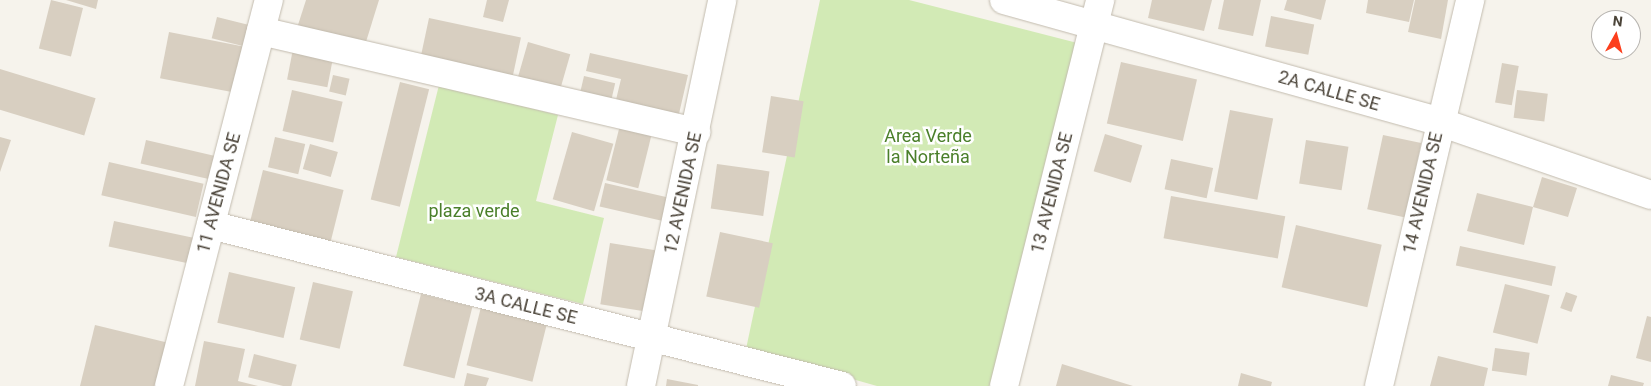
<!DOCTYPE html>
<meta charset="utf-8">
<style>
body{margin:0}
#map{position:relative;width:1651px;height:386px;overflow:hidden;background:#f6f3ec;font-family:Roboto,sans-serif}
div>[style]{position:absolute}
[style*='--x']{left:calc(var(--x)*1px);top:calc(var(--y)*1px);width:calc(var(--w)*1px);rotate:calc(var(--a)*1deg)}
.green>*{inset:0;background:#d2eab5}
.building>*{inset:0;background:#d8cfc1;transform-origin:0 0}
.roads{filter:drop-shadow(0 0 1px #c2bbae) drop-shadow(0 0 1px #c2bbae)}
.minor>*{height:28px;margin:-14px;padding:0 14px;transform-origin:14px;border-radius:14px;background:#fff}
span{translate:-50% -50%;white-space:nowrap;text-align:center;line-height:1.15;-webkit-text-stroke:5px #fff;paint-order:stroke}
.street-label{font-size:18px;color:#4b4439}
.park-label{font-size:18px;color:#4a7f2a}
.north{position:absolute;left:1591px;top:10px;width:50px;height:50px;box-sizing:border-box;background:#fff;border:1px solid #b7b4b0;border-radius:50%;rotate:7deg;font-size:14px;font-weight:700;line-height:20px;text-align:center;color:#4b4439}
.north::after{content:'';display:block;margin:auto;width:18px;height:22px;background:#fc3f1d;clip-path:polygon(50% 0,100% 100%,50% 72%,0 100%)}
</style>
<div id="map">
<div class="green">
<i style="clip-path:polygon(820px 0,909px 0,1093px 47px,1008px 386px,877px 386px,746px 349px)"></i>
<i style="clip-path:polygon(439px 85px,558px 115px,536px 201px,604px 218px,583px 304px,396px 257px)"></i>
</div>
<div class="building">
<i style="left:51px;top:0;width:33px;height:50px;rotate:14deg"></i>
<i style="clip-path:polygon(66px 0,98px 0,96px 9px)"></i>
<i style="clip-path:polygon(306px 0,379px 0,365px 45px,298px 25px)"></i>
<i style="clip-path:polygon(487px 0,509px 0,503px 22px,483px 17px)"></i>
<i style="clip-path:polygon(1152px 0,1212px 0,1204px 31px,1148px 18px)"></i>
<i style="clip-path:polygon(1224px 0,1261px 0,1253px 36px,1218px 29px)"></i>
<i style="clip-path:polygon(1287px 0,1326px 0,1321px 20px,1284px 10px)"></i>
<i style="clip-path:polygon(1368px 0,1414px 0,1409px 22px,1366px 13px)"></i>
<i style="clip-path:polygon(1415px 0,1448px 0,1441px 39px,1408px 32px)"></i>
<i style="left:1271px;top:16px;width:44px;height:31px;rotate:11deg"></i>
<i style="left:217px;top:17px;width:32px;height:22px;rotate:14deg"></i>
<i style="left:429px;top:18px;width:94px;height:41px;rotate:12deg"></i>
<i style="left:169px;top:32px;width:77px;height:47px;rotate:11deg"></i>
<i style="left:528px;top:42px;width:44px;height:41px;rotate:16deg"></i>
<i style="left:293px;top:49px;width:41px;height:31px;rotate:11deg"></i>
<i style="clip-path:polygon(590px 53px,688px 75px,678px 118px,615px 104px,621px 79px,586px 71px)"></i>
<i style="left:1121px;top:62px;width:78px;height:63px;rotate:13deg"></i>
<i style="left:1502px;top:63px;width:17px;height:40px;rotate:10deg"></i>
<i style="left:0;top:69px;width:100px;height:39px;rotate:17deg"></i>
<i style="left:333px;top:75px;width:17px;height:17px;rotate:13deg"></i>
<i style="left:584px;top:76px;width:32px;height:17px;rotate:13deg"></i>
<i style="left:400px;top:82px;width:30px;height:121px;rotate:14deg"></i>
<i style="left:292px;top:90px;width:52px;height:42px;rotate:13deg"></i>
<i style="left:1517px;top:90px;width:31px;height:28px;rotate:7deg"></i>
<i style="left:771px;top:96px;width:33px;height:57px;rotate:9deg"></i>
<i style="left:1230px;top:110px;width:44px;height:83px;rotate:11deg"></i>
<i style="left:621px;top:121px;width:33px;height:61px;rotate:14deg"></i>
<i style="left:572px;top:132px;width:43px;height:70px;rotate:16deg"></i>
<i style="left:1105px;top:134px;width:39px;height:39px;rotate:17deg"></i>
<i style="left:1383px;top:135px;width:39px;height:76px;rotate:12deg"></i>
<i style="clip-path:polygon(0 137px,11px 140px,0 172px)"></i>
<i style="left:275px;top:137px;width:31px;height:31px;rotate:13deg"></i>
<i style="left:146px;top:140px;width:71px;height:24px;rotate:13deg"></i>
<i style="left:1306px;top:140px;width:43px;height:44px;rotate:9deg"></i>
<i style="left:310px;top:144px;width:29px;height:26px;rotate:16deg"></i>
<i style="left:1171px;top:159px;width:43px;height:31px;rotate:12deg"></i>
<i style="left:109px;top:162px;width:97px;height:34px;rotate:13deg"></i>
<i style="left:717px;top:164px;width:53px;height:45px;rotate:8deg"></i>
<i style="left:263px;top:170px;width:83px;height:55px;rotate:14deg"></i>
<i style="clip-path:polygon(1542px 177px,1577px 188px,1568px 217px,1533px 207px,1524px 245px,1467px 231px,1477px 193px,1533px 207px)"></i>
<i style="left:605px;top:183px;width:66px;height:24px;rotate:13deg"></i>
<i style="left:1171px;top:196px;width:116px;height:43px;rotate:10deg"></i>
<i style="left:114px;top:221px;width:81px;height:26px;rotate:12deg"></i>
<i style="left:1296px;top:225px;width:88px;height:64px;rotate:13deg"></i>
<i style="left:720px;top:232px;width:54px;height:66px;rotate:12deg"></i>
<i style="left:610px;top:243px;width:46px;height:62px;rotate:9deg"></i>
<i style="left:1460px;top:246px;width:98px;height:20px;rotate:12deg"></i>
<i style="left:229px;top:272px;width:68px;height:52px;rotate:13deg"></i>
<i style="left:313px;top:282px;width:41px;height:59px;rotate:13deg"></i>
<i style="left:1505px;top:284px;width:46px;height:50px;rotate:14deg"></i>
<i style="left:1566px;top:292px;width:12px;height:17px;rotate:20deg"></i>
<i style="left:421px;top:294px;width:53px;height:74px;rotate:14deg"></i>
<i style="left:481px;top:307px;width:68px;height:60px;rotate:14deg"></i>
<i style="clip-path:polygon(1647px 316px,1651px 317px,1651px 362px,1636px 358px)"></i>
<i style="clip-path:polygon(95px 325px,169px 343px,159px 386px,80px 386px)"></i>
<i style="clip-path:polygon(204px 341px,245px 349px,238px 381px,258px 386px,195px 386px)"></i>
<i style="left:1495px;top:348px;width:35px;height:23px;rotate:8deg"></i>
<i style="left:254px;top:354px;width:44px;height:24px;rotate:14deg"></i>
<i style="clip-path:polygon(1438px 356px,1488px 368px,1484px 386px,1430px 386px)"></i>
<i style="clip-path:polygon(1062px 364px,1133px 386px,1056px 386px)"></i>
<i style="clip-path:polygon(467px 373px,489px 378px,486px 386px,464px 386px)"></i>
<i style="clip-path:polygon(1241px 373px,1272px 382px,1271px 386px,1238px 386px)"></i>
<i style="clip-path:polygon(1611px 375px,1644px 383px,1643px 386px,1608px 386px)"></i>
<i style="clip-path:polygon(667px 379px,698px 385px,698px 386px,666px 386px)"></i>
</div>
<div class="roads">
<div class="minor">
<i style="--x:1004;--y:0;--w:453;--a:15.6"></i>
<i style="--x:1440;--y:122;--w:223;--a:19.1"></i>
<i style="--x:261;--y:31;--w:447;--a:13.1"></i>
<i style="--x:211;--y:225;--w:651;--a:14.31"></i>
<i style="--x:169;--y:386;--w:399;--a:-75.5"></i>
<i style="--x:641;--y:386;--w:394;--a:-78.1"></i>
<i style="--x:1004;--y:386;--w:398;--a:-76"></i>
<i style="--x:1379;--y:386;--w:397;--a:-76.7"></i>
</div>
</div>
<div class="street-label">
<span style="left:1329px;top:91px;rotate:16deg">2A CALLE SE</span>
<span style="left:219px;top:193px;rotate:-75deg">11 AVENIDA SE</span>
<span style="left:683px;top:193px;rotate:-78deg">12 AVENIDA SE</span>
<span style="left:1052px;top:193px;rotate:-76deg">13 AVENIDA SE</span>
<span style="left:1423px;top:193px;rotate:-77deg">14 AVENIDA SE</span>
<span style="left:526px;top:306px;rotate:14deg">3A CALLE SE</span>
</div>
<div class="park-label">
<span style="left:928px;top:147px">Area Verde<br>la Norteña</span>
<span style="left:474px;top:211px">plaza verde</span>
</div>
<div class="north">N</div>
</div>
